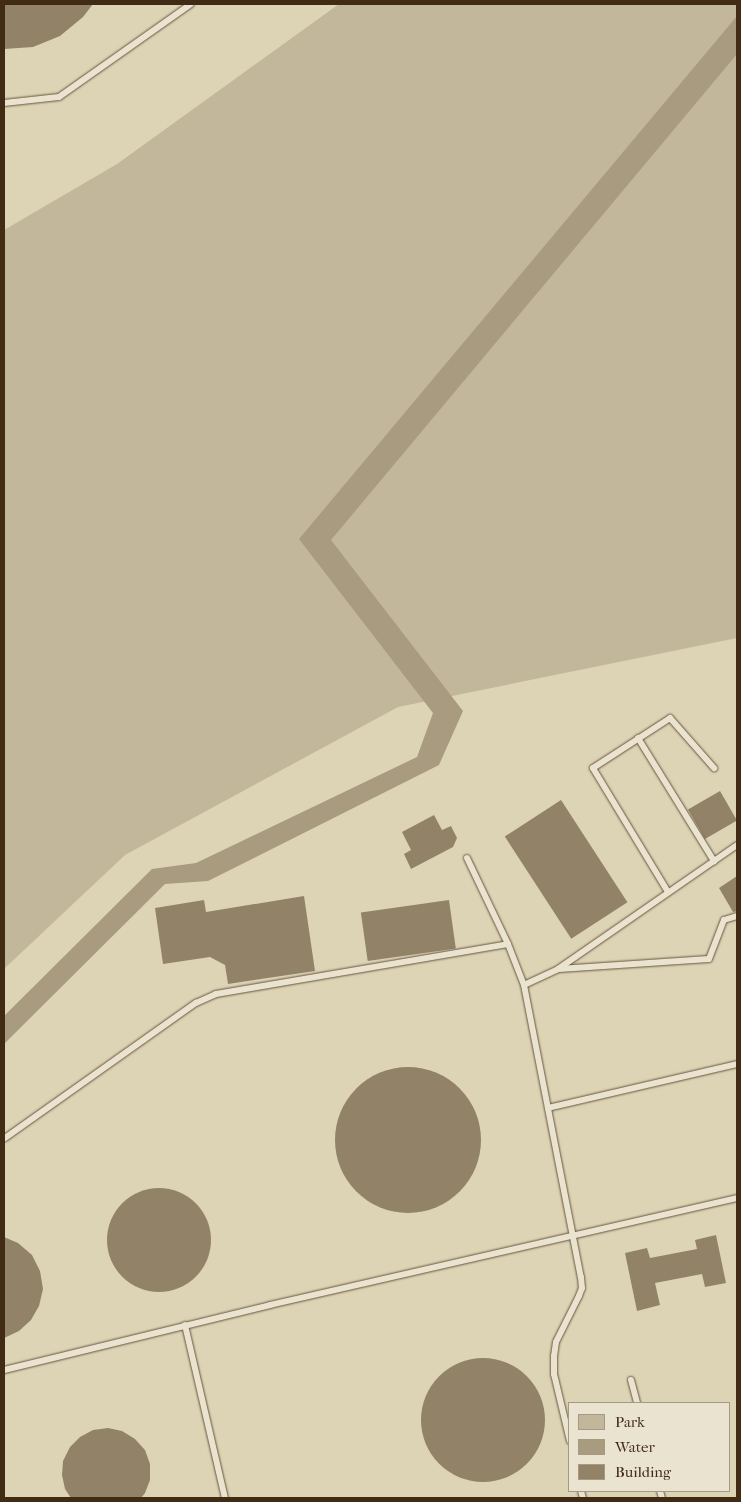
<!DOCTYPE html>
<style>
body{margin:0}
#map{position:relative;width:741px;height:1502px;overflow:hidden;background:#ddd4b6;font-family:"IM FELL French Canon",serif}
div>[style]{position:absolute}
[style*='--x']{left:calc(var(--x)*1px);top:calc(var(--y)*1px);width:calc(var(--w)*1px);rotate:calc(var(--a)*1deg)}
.green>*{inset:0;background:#c2b79a}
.water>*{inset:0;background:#a89b7f}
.building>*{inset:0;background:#928368;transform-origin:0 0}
.round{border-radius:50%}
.roads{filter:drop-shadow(0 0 1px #68553c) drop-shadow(0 0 1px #68553c)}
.service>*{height:6px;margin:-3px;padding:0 3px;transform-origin:3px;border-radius:3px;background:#e9e3d0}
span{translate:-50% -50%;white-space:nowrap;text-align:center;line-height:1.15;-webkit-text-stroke:4px #e9e3d0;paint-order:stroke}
.frame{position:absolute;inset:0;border:5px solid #412b14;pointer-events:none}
.legend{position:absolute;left:568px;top:1402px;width:162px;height:90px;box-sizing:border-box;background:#e9e3d0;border:1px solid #a69985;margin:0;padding:6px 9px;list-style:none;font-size:15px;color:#412b14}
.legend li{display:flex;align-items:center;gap:10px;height:25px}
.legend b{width:25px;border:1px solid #a69985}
</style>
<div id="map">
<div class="green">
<i style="clip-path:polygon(339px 4px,737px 4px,737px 638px,398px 707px,125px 855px,4px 969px,4px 230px,117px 164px)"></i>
</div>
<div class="water">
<i style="clip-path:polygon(737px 16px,737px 54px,331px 540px,463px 711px,439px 765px,208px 881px,165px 884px,4px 1044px,4px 1016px,152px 869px,196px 863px,417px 757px,433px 713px,299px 539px)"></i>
</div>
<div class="building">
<i style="clip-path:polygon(4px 4px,93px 4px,83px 17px,60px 36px,33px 47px,4px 49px)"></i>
<i style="left:720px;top:791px;width:34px;height:37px;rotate:60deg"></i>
<i style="left:561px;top:800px;width:122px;height:67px;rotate:57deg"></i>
<i style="clip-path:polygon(434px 815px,442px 830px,451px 826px,457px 838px,453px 847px,411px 869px,404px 854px,411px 850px,402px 832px)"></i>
<i style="clip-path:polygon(737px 876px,737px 911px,733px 912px,719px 888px)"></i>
<i style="clip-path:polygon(304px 896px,315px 971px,228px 984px,225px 965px,210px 957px,163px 964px,155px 908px,204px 900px,206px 912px)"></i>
<i style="left:449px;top:900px;width:49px;height:89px;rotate:82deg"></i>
<i class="round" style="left:335px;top:1067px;width:146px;height:146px"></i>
<i class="round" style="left:107px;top:1188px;width:104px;height:104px"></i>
<i style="clip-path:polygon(716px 1235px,726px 1283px,705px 1287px,702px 1274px,655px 1283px,660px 1305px,637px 1311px,625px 1253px,647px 1248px,650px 1258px,697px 1249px,695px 1240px)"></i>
<i style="clip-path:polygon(4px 1237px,18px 1243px,32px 1255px,40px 1271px,43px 1289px,39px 1306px,31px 1320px,19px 1331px,4px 1338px)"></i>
<i class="round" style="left:421px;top:1358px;width:124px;height:124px"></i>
<i style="clip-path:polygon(108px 1428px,122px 1431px,135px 1439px,145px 1450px,150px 1464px,150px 1480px,145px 1493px,141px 1498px,71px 1498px,65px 1489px,62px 1475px,63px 1461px,70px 1447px,80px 1437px,93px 1430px)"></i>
</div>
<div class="roads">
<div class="service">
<i style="--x:4;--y:103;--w:55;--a:-6.2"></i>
<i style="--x:59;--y:97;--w:161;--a:-35.2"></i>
<i style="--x:638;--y:738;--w:145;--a:58.3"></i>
<i style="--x:467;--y:858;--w:95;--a:64.5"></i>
<i style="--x:508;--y:944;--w:44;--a:68.7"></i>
<i style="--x:524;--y:985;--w:298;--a:79"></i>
<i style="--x:581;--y:1277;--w:11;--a:85"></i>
<i style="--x:582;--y:1288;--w:9;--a:111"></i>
<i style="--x:579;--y:1296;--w:51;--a:116.6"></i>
<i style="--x:556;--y:1342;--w:14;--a:98"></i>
<i style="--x:554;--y:1356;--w:18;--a:90"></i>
<i style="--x:554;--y:1374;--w:69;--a:76.6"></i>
<i style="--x:668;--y:892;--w:145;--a:-121.2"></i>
<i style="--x:593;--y:768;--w:92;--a:-33"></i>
<i style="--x:670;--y:718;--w:67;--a:48.7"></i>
<i style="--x:559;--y:969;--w:150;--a:-3.8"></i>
<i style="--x:709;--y:959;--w:42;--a:-69"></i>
<i style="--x:724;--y:920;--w:14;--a:-17"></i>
<i style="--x:524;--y:985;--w:38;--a:-25"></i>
<i style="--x:558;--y:969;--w:218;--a:-34.7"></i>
<i style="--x:548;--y:1108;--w:194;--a:-13.1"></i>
<i style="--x:5;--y:1138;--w:234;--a:-35.3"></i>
<i style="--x:196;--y:1003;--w:22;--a:-24"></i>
<i style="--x:216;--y:994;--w:296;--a:-9.7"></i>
<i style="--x:185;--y:1325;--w:178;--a:77"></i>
<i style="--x:4;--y:1370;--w:274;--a:-13.7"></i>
<i style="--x:270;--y:1305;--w:479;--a:-12.9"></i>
<i style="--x:631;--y:1380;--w:24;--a:75"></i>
<i style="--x:581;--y:1491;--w:7;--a:74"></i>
<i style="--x:660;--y:1491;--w:7;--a:74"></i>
</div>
</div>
<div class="frame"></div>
<ul class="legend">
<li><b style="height:14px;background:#c2b79a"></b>Park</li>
<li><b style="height:14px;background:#a89b7f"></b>Water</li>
<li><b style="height:14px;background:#928368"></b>Building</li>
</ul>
</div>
